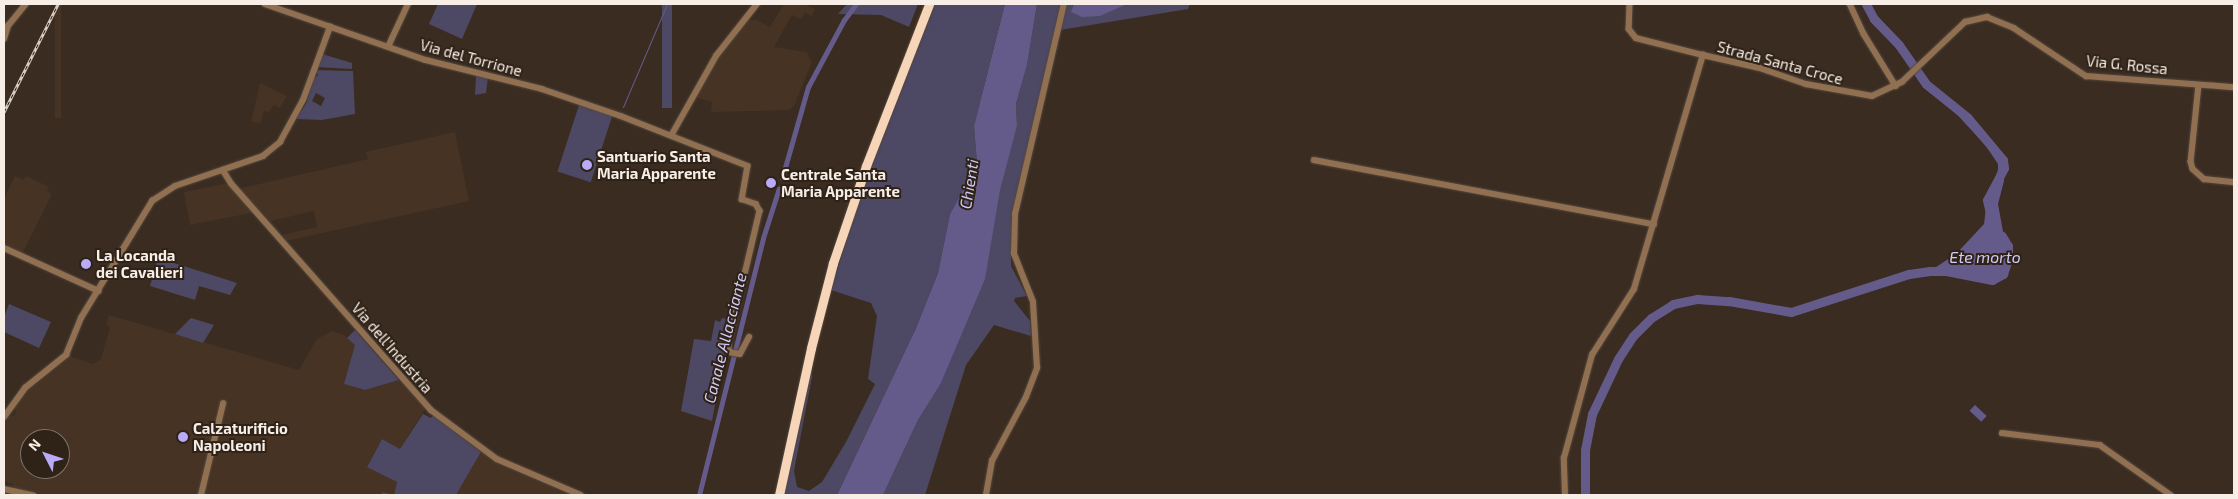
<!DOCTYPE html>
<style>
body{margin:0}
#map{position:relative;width:2238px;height:499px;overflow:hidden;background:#3a2c21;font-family:"Exo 2",sans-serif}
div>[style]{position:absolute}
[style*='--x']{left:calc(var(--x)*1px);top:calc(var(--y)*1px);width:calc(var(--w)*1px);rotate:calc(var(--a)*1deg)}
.built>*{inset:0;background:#463323;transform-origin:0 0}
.green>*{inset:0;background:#4d4864;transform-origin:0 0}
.water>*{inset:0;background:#645b8a;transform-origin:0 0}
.stream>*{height:1px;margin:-0.5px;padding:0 0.5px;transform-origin:0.5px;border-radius:0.5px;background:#645b8a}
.canal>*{height:5px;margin:-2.5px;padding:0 2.5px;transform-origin:2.5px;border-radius:2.5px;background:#645b8a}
.river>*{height:9px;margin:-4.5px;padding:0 4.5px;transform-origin:4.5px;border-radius:4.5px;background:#645b8a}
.roads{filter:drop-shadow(0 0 1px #54473d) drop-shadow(0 0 1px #54473d)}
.minor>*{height:5.5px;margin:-2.75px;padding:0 2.75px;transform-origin:2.75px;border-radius:2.75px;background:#917052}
.highway>*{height:9px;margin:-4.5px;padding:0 4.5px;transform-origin:4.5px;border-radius:4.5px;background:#f6d5b8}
.rail>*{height:3px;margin-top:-1.5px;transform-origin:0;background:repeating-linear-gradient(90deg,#2f2217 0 4px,#d6ccc4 0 8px);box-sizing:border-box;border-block:1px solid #d6ccc4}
.dots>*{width:14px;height:14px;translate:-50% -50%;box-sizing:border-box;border:2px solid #2f2217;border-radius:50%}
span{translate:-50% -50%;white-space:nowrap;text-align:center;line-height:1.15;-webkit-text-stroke:4px #2f2217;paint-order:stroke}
.street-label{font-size:15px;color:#f7eee7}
.poi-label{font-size:15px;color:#f7eee7;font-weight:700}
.left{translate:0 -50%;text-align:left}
.water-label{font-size:16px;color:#d2cbf8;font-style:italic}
.frame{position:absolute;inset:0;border:5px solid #f7eee7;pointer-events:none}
.north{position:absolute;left:20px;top:429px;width:50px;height:50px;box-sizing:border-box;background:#2f2217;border:1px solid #7f746a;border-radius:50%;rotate:311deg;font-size:14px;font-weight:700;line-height:20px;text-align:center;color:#f7eee7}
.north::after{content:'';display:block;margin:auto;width:18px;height:22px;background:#b9abf7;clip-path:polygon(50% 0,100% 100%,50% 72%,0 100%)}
</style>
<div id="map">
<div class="built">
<i style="left:55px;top:4px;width:6px;height:114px"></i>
<i style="clip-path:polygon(784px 4px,804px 4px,815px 9px,812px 16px,805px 13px,801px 19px,792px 15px,774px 47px,806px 52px,812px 62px,794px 106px,789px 110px,711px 112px,712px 102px,693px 97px,716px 56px,746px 20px,757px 20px,770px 27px)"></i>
<i style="clip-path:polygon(260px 83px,287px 96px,280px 108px,274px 105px,269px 112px,264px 111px,261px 123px,251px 122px)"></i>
<i style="clip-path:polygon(evenodd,455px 132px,469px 201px,286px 241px,261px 211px,190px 225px,184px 192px,228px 183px,233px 190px,368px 159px,366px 152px,455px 132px,314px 211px,317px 227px,282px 235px,271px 221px,314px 211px)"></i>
<i style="clip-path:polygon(15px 176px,24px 180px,26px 176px,49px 187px,47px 191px,52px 194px,22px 254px,4px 246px,4px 199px)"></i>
<i style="clip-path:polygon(evenodd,109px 315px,299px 370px,317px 339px,332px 331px,344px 335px,355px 344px,365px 390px,399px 380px,426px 408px,400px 449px,382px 439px,367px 466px,397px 482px,394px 495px,382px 492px,381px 495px,8px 495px,13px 484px,4px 482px,4px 423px,8px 415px,14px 416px,16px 410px,12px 408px,25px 392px,69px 356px,93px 364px,101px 359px,110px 327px,106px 325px,109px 315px,30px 439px,60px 439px,60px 469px,30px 469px,30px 439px)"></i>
<i style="clip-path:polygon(484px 447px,535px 475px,590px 495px,456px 495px)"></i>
</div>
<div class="green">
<i style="clip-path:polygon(438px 4px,477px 4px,462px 39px,429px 24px)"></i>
<i style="left:662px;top:4px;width:10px;height:104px"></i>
<i style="clip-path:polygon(847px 4px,918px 4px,909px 27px,881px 15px,838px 14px)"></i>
<i style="clip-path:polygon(935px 4px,1005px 4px,974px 126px,977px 164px,950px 214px,938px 273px,916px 328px,837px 495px,784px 495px,811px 368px,812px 377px,794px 471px,797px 487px,809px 491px,822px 482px,846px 442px,875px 384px,868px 379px,877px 316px,871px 303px,831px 290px,863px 187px)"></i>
<i style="clip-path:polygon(1037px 4px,1062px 4px,1011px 216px,1011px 266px,1027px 296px,1015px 298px,1014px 301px,1030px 321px,1031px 336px,994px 325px,966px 365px,925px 495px,883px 495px,918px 420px,940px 385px,1017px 126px,1016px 104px,1027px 65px)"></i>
<i style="clip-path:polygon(1067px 4px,1074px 4px,1072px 12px,1127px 4px,1190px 4px,1188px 9px,1060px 30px)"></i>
<i style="clip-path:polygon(322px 54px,352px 63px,352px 69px,317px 67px)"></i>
<i style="clip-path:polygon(evenodd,315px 70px,353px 71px,355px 114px,322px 120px,296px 119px,307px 102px,312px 80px,318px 75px,315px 70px,316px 93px,325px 98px,321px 106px,312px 101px,316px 93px)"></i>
<i style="clip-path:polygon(476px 75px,488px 77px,486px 93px,475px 95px)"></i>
<i style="left:580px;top:102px;width:35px;height:73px;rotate:18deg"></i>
<i style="clip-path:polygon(158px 258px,212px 275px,237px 283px,230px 295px,199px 286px,195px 300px,150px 286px)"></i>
<i style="clip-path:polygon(9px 304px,51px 322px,39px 348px,4px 332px,4px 317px)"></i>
<i style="clip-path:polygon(191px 318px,214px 325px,203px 343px,175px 334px)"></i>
<i style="clip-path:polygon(722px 318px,731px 320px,712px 421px,681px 411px,694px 339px,711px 341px,715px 320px,720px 322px)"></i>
<i style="clip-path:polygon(355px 330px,399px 380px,365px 390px,344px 384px,355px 345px,347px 338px)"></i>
<i style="clip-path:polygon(423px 414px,431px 418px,433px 415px,481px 452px,456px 495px,381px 495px,382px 492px,394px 495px,397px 482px,367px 467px,382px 439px,400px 449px)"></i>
</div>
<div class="water">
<i style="clip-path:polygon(1005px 4px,1037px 4px,1027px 65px,1016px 104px,1017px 126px,1000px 190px,985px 279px,940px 385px,918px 420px,883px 495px,837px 495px,916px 328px,938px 273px,950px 214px,977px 164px,974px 126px)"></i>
<i style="clip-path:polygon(1074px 4px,1127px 4px,1100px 16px,1082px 17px,1071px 12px)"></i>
<i style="clip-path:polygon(1940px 96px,1967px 117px,2003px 160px,2004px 181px,1998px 204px,2008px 259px,2003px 274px,1992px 280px,1946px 271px,1930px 271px,1956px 254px,1984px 224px,1987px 200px,1998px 170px,1998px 164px,1986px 146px)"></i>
<i style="left:1975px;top:405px;width:16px;height:8px;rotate:43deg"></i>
</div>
<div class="stream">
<i style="--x:623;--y:107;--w:112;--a:-66.9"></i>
</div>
<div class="canal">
<i style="--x:782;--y:178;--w:95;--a:-74.1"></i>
<i style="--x:808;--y:87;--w:76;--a:-61.8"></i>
<i style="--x:844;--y:20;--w:20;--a:-53"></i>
<i style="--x:699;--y:495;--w:265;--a:-76"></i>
<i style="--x:763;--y:238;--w:52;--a:-72.3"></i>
</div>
<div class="river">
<i style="--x:1866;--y:4;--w:17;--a:62"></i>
<i style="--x:1874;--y:19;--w:36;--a:46"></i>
<i style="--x:1899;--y:45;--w:47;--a:55.3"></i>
<i style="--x:1926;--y:84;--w:53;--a:38.8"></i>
<i style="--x:1967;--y:117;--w:56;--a:50.1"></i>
<i style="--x:2003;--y:160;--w:8;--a:83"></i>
<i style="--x:2004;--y:168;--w:36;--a:118"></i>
<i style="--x:1987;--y:200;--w:22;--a:77"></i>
<i style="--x:1585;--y:495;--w:45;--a:-90"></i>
<i style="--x:1585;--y:450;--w:37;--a:-79"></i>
<i style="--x:1592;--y:414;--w:61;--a:-64.7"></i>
<i style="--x:1618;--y:359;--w:27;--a:-57"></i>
<i style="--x:1633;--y:336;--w:25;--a:-45"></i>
<i style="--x:1651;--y:318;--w:26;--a:-32"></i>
<i style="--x:1673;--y:304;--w:25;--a:-12"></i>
<i style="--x:1697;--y:299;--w:32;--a:4"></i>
<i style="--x:1729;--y:301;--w:63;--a:10.1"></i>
<i style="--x:1791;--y:312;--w:124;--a:-17.9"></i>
<i style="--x:1909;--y:274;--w:21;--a:-8"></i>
<i style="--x:1930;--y:271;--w:16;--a:0"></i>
<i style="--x:1946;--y:271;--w:47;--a:11.1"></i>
<i style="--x:1992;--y:280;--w:13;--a:-29"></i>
<i style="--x:2003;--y:274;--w:16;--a:-72"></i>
<i style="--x:2008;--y:259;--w:13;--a:-90"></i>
<i style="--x:2008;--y:246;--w:12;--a:-121"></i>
</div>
<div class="roads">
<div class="minor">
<i style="--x:265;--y:4;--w:170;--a:19.2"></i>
<i style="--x:426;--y:60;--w:120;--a:14"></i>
<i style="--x:542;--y:89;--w:83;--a:18.9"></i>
<i style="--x:621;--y:116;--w:136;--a:21.5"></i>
<i style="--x:748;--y:166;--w:34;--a:100"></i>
<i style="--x:742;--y:199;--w:15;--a:20"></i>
<i style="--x:756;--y:204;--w:8;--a:60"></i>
<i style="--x:760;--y:211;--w:135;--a:103.3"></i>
<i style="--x:729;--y:342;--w:10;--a:90"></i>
<i style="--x:729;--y:352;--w:11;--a:10"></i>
<i style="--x:740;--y:354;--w:19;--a:-62"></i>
<i style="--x:1630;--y:4;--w:25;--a:92"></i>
<i style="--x:1629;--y:29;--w:11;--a:52"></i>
<i style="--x:1636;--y:38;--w:69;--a:14.2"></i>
<i style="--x:1850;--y:4;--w:33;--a:65"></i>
<i style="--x:1864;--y:34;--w:61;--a:58.4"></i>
<i style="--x:4;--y:39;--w:14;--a:-73"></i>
<i style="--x:8;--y:26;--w:28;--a:-51"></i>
<i style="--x:388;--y:47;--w:47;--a:-65.1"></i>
<i style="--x:2199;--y:85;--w:77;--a:95.9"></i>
<i style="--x:2191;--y:162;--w:7;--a:74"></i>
<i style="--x:2193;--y:169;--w:15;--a:42"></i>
<i style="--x:2204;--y:179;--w:30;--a:6"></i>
<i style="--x:671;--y:136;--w:92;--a:-60.6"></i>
<i style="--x:716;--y:56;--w:66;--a:-51.7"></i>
<i style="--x:1314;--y:160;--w:346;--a:10.7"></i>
<i style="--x:223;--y:170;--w:15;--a:58"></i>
<i style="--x:231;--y:183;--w:303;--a:48.6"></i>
<i style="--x:431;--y:410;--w:82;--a:36.6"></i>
<i style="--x:497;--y:459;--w:91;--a:23.2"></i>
<i style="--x:4;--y:248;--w:104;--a:24.4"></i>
<i style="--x:4;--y:417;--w:36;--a:-54"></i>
<i style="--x:25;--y:388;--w:53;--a:-38.8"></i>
<i style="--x:66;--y:355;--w:40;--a:-68"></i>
<i style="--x:81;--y:318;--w:137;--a:-58.7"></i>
<i style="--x:152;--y:201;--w:27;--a:-33"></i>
<i style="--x:175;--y:186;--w:93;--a:-18.8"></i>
<i style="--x:263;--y:156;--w:22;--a:-39"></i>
<i style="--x:280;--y:142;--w:48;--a:-61.3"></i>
<i style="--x:303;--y:100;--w:78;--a:-69.7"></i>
<i style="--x:2002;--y:433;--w:99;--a:7"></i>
<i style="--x:2100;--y:445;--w:87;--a:35.2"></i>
<i style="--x:4;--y:489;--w:30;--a:12"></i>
<i style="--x:201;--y:495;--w:94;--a:-76.4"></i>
<i style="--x:986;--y:495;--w:35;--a:-80"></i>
<i style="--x:992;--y:461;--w:72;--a:-62"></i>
<i style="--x:1026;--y:397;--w:31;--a:-69"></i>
<i style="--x:1037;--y:368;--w:66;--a:-93.5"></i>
<i style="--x:1033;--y:302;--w:52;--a:-111.6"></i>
<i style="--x:1014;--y:254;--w:40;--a:-88.6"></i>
<i style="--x:1015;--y:214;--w:216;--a:-76.9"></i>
<i style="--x:1565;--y:495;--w:37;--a:-92"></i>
<i style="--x:1564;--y:458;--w:107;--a:-74.8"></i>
<i style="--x:1592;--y:355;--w:78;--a:-57.5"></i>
<i style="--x:1634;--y:289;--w:244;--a:-73.6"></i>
<i style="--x:1703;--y:55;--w:58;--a:12.8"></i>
<i style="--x:1760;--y:68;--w:49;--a:19.2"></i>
<i style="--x:1806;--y:84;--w:67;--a:10.3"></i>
<i style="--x:1872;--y:96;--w:33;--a:-25"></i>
<i style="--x:1902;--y:82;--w:87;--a:-43.6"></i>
<i style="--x:1965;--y:22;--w:23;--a:-13"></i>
<i style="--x:1987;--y:17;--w:29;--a:22"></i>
<i style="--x:2014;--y:28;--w:87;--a:33.7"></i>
<i style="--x:2086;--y:76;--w:148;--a:4.3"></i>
</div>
<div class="highway">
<i style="--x:779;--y:495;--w:150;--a:-77.7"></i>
<i style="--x:811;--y:348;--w:88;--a:-75.5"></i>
<i style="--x:833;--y:263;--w:102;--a:-71.2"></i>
<i style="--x:866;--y:166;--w:174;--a:-68.7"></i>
</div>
</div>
<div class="rail">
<i style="--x:4;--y:112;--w:121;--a:-63.4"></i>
</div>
<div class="dots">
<i style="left:587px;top:165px;background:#b9abf7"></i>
<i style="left:771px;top:183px;background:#b9abf7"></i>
<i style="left:86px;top:264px;background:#b9abf7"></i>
<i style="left:183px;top:437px;background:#b9abf7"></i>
</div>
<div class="street-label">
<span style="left:471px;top:58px;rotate:15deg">Via del Torrione</span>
<span style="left:1780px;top:63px;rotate:15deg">Strada Santa Croce</span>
<span style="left:2127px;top:65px;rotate:6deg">Via G. Rossa</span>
<span style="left:392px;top:348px;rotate:49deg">Via dell'Industria</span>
</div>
<div class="poi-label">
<span class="left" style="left:597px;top:165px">Santuario Santa<br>Maria Apparente</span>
<span class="left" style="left:781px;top:183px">Centrale Santa<br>Maria Apparente</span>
<span class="left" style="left:96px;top:264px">La Locanda<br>dei Cavalieri</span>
<span class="left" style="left:193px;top:437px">Calzaturificio<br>Napoleoni</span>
</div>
<div class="water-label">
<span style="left:969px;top:184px;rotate:-81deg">Chienti</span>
<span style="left:1985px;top:257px">Ete morto</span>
<span style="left:725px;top:338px;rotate:-76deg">Canale Allacciante</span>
</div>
<div class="frame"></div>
<div class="north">N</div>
</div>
